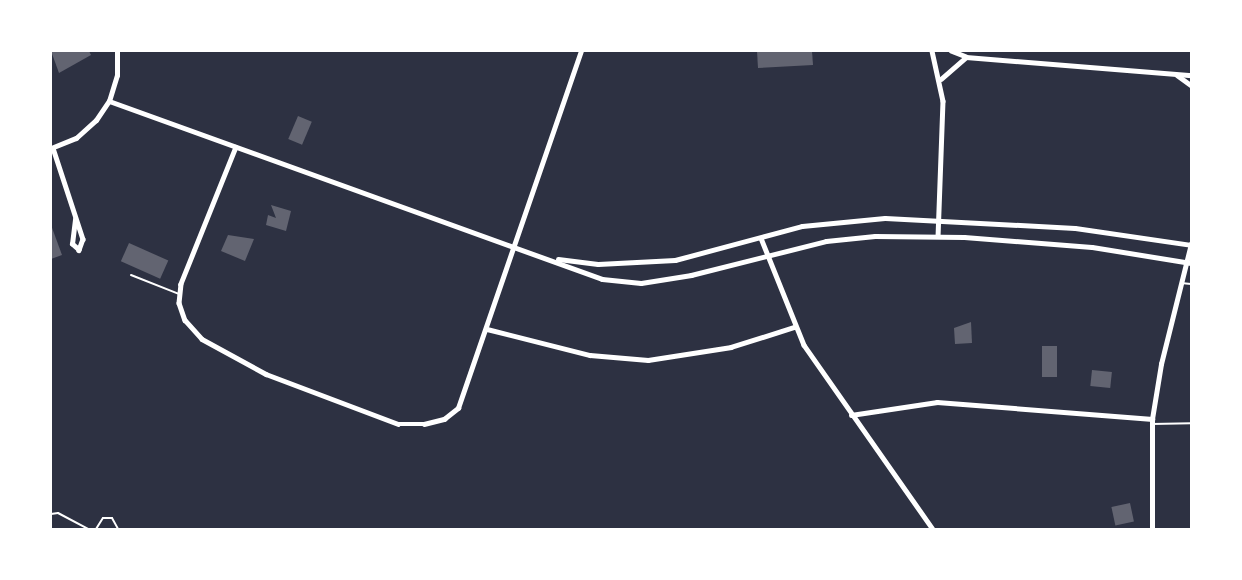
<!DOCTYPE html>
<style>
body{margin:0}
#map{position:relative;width:1242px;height:580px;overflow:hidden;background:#2d3142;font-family:Quicksand,sans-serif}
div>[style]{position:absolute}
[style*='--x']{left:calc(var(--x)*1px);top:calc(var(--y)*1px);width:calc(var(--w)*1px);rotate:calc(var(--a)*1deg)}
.building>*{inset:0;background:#626471;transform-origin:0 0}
.service>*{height:2px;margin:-1px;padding:0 1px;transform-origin:1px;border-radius:1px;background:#fff}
.minor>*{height:4.5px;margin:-2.25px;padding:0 2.25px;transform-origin:2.25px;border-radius:2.25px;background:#fff}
.tertiary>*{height:5px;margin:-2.5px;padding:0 2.5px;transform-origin:2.5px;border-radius:2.5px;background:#fff}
span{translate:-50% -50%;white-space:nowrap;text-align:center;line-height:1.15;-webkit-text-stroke:5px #fff;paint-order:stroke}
.frame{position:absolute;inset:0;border:52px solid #fff;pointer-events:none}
</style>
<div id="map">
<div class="building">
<i style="clip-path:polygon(51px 51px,89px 51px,91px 55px,59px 73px)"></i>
<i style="clip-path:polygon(757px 51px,812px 51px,813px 65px,758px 68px)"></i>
<i style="left:298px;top:116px;width:15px;height:25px;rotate:23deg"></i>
<i style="clip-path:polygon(271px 205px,291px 211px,286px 231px,266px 225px,268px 215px,276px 218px)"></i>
<i style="clip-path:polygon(51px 225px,62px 255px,51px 259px)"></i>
<i style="clip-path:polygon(228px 235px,254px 239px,245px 261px,221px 251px)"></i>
<i style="left:129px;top:243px;width:43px;height:20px;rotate:24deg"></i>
<i style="clip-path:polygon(971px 322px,972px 343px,955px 344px,954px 328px)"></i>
<i style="left:1042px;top:346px;width:15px;height:31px"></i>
<i style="left:1092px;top:370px;width:20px;height:16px;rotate:6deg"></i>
<i style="left:1130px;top:503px;width:19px;height:19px;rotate:78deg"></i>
</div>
<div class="service">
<i style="--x:131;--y:275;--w:52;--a:21.6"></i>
<i style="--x:1181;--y:283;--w:10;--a:6"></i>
<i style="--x:1152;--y:424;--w:39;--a:-1"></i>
<i style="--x:51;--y:514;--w:7;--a:-8"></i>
<i style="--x:58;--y:513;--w:34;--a:28"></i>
<i style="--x:96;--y:529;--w:13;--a:-58"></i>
<i style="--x:103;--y:518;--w:9;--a:0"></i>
<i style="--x:112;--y:518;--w:13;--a:61"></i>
</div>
<div class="minor">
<i style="--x:932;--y:51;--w:51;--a:77.6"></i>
<i style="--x:943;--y:101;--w:135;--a:92.1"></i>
<i style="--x:966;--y:57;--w:226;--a:4.6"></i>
<i style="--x:1177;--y:75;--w:17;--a:36"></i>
<i style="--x:941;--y:79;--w:33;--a:-41"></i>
<i style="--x:966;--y:57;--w:16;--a:-158"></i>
<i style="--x:236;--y:147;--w:148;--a:111.9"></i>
<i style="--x:181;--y:284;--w:19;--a:96"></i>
<i style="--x:179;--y:303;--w:18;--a:71"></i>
<i style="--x:185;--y:320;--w:25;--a:48"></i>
<i style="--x:202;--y:339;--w:73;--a:28.7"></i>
<i style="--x:266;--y:374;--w:141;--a:20.7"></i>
<i style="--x:398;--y:424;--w:26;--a:0"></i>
<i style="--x:424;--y:424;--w:21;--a:-14"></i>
<i style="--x:444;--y:419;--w:18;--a:-38"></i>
<i style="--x:458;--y:408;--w:378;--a:-71"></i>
<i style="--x:53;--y:148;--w:96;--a:71.8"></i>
<i style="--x:83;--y:239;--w:12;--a:110"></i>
<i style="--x:79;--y:250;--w:9;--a:-139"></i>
<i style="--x:72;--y:244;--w:25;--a:-83"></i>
<i style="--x:761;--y:238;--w:115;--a:68.1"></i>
<i style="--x:804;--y:345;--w:225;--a:55"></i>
<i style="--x:487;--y:329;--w:106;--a:14.2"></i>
<i style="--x:590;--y:355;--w:58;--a:4.9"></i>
<i style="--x:648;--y:360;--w:84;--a:-8.9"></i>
<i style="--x:731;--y:347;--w:66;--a:-17.6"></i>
<i style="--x:851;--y:415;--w:87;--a:-8.6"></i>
<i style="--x:937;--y:402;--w:216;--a:4.5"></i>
<i style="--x:1152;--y:529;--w:110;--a:-90"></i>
<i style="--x:1152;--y:419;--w:56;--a:-80.7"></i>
<i style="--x:1161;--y:364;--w:124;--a:-76"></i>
</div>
<div class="tertiary">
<i style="--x:109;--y:101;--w:524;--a:19.85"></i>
<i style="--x:602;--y:279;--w:39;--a:6"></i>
<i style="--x:641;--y:283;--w:51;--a:-9.1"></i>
<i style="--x:691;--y:275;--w:139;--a:-14.1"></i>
<i style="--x:826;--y:241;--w:49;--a:-5.8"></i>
<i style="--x:875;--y:236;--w:89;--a:0.6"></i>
<i style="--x:964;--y:237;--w:128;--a:4.5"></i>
<i style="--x:1092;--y:247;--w:100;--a:9.2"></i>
<i style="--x:51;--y:148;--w:27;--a:-22"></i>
<i style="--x:76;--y:138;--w:27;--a:-42"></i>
<i style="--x:96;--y:120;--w:23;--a:-56"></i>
<i style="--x:109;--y:101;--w:27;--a:-73"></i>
<i style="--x:117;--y:75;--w:24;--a:-90"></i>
<i style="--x:558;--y:259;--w:40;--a:7.1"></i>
<i style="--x:598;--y:264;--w:77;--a:-3"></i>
<i style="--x:675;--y:260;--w:131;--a:-15"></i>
<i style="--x:802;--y:226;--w:83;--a:-5.5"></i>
<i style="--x:885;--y:218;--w:190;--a:3"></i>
<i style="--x:1075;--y:228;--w:117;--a:8.3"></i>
</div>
<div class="frame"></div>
</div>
